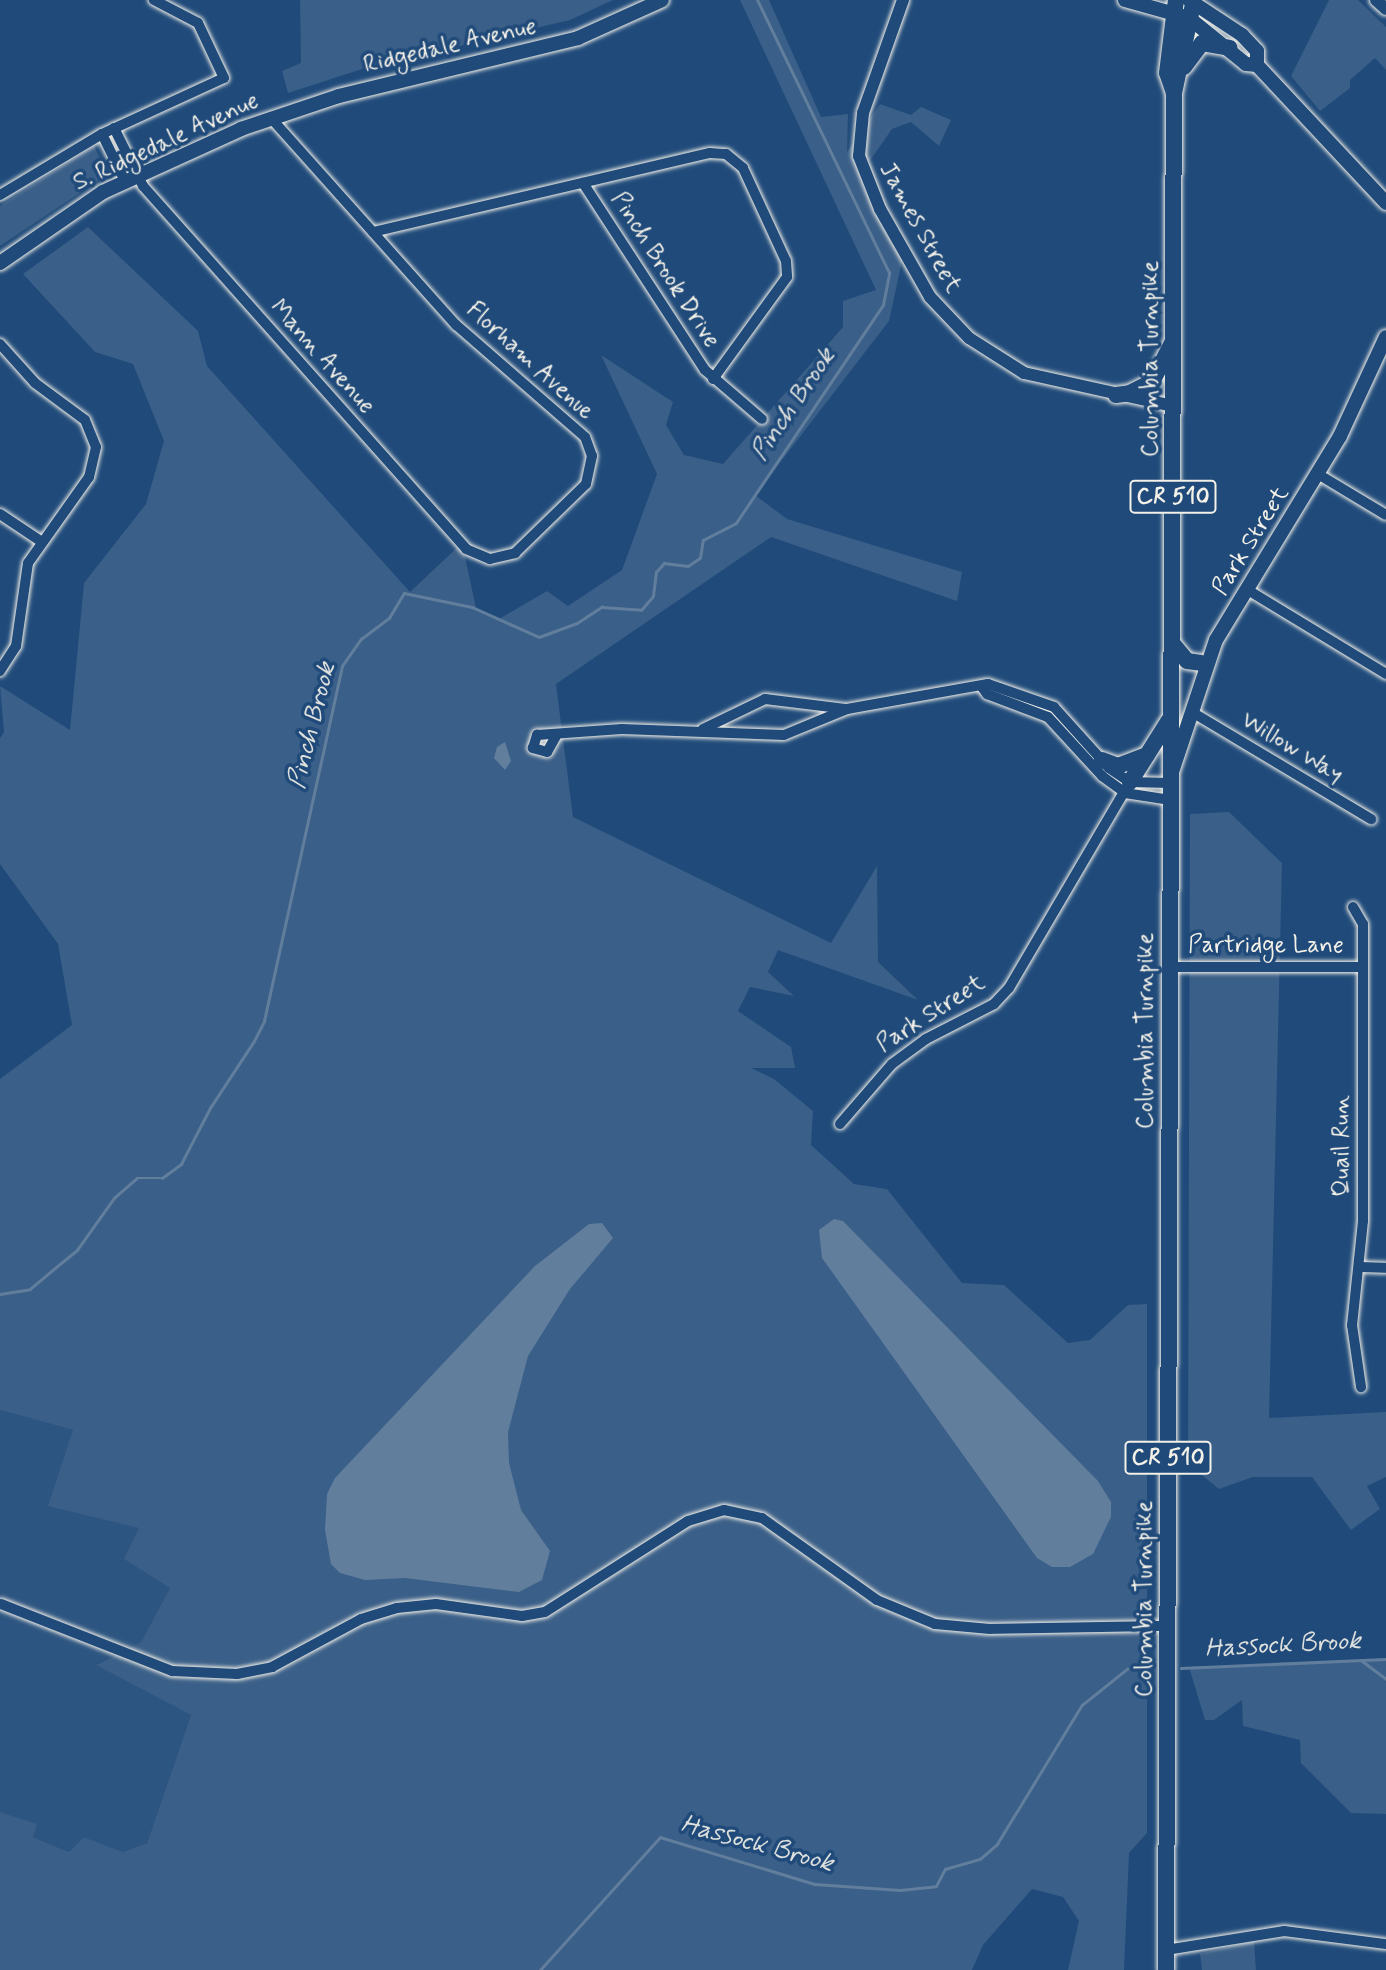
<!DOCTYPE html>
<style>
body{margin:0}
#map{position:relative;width:1386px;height:1970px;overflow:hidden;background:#1f4a7a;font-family:Mynerve,sans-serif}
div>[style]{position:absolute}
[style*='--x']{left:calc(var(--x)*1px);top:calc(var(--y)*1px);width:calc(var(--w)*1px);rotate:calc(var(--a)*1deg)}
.built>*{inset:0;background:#2d5581}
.green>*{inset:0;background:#3a5f88}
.water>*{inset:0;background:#627e9d}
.stream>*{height:2.5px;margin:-1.25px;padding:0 1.25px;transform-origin:1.25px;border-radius:1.25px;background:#627e9d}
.roads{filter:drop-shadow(0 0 2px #f4f1e8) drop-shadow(0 0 2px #f4f1e8)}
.minor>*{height:10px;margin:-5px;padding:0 5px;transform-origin:5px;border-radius:5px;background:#1f4a7a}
.tertiary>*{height:12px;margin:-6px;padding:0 6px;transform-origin:6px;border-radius:6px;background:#1f4a7a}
.secondary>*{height:14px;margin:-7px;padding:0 7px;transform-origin:7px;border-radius:7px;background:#1f4a7a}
.primary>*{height:16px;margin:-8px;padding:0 8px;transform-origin:8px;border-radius:8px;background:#1f4a7a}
span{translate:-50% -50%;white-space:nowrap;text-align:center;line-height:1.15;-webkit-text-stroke:7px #1f4a7a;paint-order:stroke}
.shield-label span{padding:2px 5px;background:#1f4a7a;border:2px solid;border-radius:5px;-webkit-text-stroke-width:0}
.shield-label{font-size:23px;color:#f4f1e8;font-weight:700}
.street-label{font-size:24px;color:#f4f1e8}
.water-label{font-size:26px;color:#dee0dd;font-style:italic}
</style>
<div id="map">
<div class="built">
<i style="clip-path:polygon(0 1410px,73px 1430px,139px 1528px,170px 1588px,141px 1642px,97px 1664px,191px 1715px,147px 1843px,123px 1852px,84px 1837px,69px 1852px,33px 1837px,36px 1824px,0 1812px)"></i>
</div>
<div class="green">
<i style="clip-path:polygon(300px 0,613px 0,570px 20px,362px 69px,288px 93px,282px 71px,301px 63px)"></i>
<i style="clip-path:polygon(740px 0,769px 0,821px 117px,848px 114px,847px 152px,880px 104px,911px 115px,921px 107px,951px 120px,939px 146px,911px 122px,892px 129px,869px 162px,904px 252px,889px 321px,755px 495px,787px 519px,962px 572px,957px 601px,771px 537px,556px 684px,573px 817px,831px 943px,877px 866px,878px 962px,918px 1000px,778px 950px,768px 972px,794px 996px,750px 987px,738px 1011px,791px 1047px,795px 1068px,751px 1068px,774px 1079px,813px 1111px,811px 1145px,854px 1184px,887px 1189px,962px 1283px,1004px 1285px,1068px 1343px,1090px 1340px,1128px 1305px,1147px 1304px,1147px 1833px,1129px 1853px,1124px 1970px,1068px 1970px,1079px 1921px,1063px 1897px,1032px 1889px,983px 1945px,972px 1970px,0 1970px,0 1812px,37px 1824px,33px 1837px,69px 1852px,84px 1837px,123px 1852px,147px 1843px,191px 1715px,96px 1665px,141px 1642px,170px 1588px,124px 1559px,139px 1528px,48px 1506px,73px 1430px,0 1410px,0 1079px,72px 1025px,58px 944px,0 864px,0 738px,4px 732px,0 686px,70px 730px,84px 583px,146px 504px,164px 441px,133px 364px,95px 352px,23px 274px,88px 227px,198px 331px,207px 366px,410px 592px,462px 543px,476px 608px,499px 619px,547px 591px,568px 606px,622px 570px,657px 474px,601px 355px,673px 402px,666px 425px,684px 455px,723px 464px,843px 327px,843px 301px,876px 290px)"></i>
<i style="clip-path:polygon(1329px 0,1358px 0,1386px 27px,1386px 70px,1375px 58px,1350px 80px,1350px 88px,1320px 111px,1291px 76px)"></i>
<i style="clip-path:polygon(94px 146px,108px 174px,0 246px,0 206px)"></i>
<i style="clip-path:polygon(1229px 812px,1282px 863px,1269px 1418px,1386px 1412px,1386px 1477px,1367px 1486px,1380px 1509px,1351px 1530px,1312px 1477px,1253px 1477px,1219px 1489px,1188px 1464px,1190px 814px)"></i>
<i style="clip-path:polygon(1386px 1660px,1386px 1814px,1351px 1813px,1301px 1763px,1300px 1740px,1243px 1726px,1242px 1700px,1214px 1720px,1205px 1720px,1189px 1667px)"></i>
<i style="clip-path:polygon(1254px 1941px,1256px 1970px,1202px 1970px,1200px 1954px)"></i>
</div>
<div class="water">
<i style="clip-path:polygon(505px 742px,511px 761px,505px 770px,494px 758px,497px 747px)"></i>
<i style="clip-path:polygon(834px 1219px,843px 1221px,1098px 1481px,1111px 1502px,1111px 1517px,1093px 1554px,1070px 1567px,1052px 1567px,1037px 1558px,822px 1258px,819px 1230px)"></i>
<i style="clip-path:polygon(602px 1223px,613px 1238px,570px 1289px,528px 1356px,508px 1432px,509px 1463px,521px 1510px,550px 1551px,542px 1580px,519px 1592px,405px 1578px,365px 1580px,340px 1573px,331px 1564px,325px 1530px,327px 1494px,335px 1478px,535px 1266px,589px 1224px)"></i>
</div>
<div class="stream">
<i style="--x:0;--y:1294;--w:30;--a:-9"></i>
<i style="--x:30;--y:1289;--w:33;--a:-40"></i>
<i style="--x:55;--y:1268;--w:28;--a:-39"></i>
<i style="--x:77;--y:1250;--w:64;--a:-54.6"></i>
<i style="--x:114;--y:1198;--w:30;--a:-41"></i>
<i style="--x:137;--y:1178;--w:25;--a:0"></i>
<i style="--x:162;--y:1178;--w:24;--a:-36"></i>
<i style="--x:181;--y:1164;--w:63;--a:-62.6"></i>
<i style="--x:210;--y:1108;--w:80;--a:-56.7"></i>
<i style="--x:254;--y:1041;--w:22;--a:-63"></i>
<i style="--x:264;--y:1021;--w:363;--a:-77.6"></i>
<i style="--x:342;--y:666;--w:33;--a:-55"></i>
<i style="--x:361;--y:639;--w:35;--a:-37"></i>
<i style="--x:389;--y:618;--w:29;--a:-59"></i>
<i style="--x:404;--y:593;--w:69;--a:11.6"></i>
<i style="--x:472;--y:607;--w:73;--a:24.1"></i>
<i style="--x:539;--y:637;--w:40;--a:-20.2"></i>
<i style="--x:577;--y:623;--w:30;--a:-33"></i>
<i style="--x:602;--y:607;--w:39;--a:4"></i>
<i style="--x:641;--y:610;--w:18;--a:-49"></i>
<i style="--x:653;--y:596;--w:24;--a:-83"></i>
<i style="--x:656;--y:572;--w:12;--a:-48"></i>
<i style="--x:664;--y:563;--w:24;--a:7"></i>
<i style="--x:688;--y:566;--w:14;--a:-34"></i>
<i style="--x:700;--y:558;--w:18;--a:-81"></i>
<i style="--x:703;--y:540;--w:37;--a:-27"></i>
<i style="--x:736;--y:523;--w:263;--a:-56"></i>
<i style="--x:883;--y:305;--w:33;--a:-79"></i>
<i style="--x:889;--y:273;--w:303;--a:-115.8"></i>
<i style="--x:1361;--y:1660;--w:31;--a:37"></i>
<i style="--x:1181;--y:1668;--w:205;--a:-2.5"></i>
<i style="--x:540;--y:1970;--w:179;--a:-47.9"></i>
<i style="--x:660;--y:1837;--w:162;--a:16.9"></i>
<i style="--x:815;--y:1884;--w:85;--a:4"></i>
<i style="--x:900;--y:1890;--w:36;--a:-6"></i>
<i style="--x:936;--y:1886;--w:19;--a:-62"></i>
<i style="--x:945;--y:1869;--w:36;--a:-16"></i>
<i style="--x:980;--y:1859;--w:23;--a:-41"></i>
<i style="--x:997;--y:1844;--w:163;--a:-58.6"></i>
<i style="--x:1082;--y:1705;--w:58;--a:-38.7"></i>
</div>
<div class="roads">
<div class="minor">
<i style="--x:114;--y:128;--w:65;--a:63.4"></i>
<i style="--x:143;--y:186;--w:486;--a:48.3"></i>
<i style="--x:466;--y:549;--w:26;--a:23"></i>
<i style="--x:490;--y:559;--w:26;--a:-13"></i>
<i style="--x:515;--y:553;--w:99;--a:-44.2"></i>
<i style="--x:586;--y:484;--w:29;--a:-78"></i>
<i style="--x:592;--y:456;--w:20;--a:-110"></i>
<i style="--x:585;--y:437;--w:171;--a:-139"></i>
<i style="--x:456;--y:325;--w:278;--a:-131.8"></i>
<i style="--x:102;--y:134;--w:52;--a:63.9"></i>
<i style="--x:583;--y:183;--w:223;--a:56.9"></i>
<i style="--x:705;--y:370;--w:75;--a:40.7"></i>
<i style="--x:0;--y:195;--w:119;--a:-30.9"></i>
<i style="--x:102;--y:134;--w:134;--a:-24.7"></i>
<i style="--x:224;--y:78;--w:61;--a:-115.3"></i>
<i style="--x:198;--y:23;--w:50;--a:-152.4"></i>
<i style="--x:373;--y:232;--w:346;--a:-13.2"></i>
<i style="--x:710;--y:153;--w:16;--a:4"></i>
<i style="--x:726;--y:154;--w:22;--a:39"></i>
<i style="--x:743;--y:168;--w:102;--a:65.2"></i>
<i style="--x:786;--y:261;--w:16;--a:86"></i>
<i style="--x:787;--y:277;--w:126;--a:126"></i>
<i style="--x:0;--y:344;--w:52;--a:48.1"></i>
<i style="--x:35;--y:383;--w:62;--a:36.5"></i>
<i style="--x:85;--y:420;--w:29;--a:68"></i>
<i style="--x:96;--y:447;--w:31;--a:103"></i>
<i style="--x:89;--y:477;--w:105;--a:125.3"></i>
<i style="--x:28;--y:563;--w:84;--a:98.2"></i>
<i style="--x:16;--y:646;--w:30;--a:123"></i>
<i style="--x:1318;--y:474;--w:79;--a:31.1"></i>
<i style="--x:0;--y:514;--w:50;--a:33.7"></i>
<i style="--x:1248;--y:590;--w:162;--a:31.3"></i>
<i style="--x:982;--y:687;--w:9;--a:54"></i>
<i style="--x:987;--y:694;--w:65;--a:20.7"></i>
<i style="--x:1048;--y:717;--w:80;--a:47.5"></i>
<i style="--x:1102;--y:776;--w:29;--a:36"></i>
<i style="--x:1125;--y:793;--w:46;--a:8.8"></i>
<i style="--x:1192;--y:712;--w:209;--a:30.9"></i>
<i style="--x:703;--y:729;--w:69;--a:-25.8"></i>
<i style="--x:765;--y:699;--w:83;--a:7"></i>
<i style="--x:556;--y:736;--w:18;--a:119"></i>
<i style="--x:547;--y:752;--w:15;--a:-164"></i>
<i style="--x:533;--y:748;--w:14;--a:-73"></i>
<i style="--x:537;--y:735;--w:85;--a:-4"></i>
<i style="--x:622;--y:729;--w:162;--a:2.1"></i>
<i style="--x:784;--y:735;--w:68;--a:-22.4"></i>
<i style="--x:847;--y:709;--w:143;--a:-10.1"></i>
<i style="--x:988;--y:684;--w:70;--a:19.2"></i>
<i style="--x:1054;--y:707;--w:82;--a:48"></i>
<i style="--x:1109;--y:768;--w:25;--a:34"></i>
<i style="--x:1130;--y:782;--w:40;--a:1.4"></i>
<i style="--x:1353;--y:907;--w:20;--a:60"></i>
<i style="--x:1363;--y:924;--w:297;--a:90"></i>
<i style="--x:1363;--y:1221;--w:105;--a:96"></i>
<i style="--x:1352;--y:1325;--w:63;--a:81.7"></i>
<i style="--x:1168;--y:967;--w:195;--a:0"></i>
<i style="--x:840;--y:1124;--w:79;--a:-49.1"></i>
<i style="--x:892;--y:1064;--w:42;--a:-36.3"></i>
<i style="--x:926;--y:1039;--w:76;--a:-27.2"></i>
<i style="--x:994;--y:1004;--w:22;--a:-47"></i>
<i style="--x:1009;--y:988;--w:239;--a:-59.6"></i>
<i style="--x:1359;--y:1267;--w:27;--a:2"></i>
<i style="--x:1;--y:1604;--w:184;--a:21.4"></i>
<i style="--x:172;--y:1671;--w:65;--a:2.6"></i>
<i style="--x:237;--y:1674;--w:36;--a:-11"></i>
<i style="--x:272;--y:1667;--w:101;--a:-28.3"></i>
<i style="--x:361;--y:1619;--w:38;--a:-17"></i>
<i style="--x:397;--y:1608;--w:39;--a:-6"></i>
<i style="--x:436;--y:1604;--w:87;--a:7.9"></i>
<i style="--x:522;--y:1616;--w:23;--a:-10"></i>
<i style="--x:545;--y:1612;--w:169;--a:-32.5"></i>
<i style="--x:688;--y:1521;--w:38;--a:-17"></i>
<i style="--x:724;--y:1510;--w:39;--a:12"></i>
<i style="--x:762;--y:1518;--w:141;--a:35.5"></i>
<i style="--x:877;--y:1600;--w:63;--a:22.5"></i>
<i style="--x:935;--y:1624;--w:55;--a:5.2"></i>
<i style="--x:990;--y:1629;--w:178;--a:-1"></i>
<i style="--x:1166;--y:1950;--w:120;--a:-9.1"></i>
<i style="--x:1284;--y:1931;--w:103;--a:7.3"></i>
</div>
<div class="tertiary">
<i style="--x:903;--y:0;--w:120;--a:109.5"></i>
<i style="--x:863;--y:113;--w:43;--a:95.3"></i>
<i style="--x:859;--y:156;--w:57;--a:68.4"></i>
<i style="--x:880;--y:209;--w:101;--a:60.4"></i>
<i style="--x:930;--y:297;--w:57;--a:46.4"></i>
<i style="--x:969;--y:338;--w:65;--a:32.5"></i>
<i style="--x:1024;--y:373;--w:153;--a:12.5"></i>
<i style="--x:1376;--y:0;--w:13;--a:42"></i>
</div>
<div class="secondary">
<i style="--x:1125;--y:0;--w:66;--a:15.7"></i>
<i style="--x:1189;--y:18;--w:73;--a:38.9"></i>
<i style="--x:1246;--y:64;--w:11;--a:5"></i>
<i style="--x:1257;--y:65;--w:189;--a:46.9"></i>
<i style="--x:1189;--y:0;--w:64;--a:33.4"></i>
<i style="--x:1242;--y:35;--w:22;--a:47"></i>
<i style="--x:1257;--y:51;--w:14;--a:90"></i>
<i style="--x:0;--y:263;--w:125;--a:-34.6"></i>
<i style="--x:103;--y:192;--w:152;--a:-24.5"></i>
<i style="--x:241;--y:129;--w:103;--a:-18.6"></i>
<i style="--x:339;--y:96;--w:246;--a:-13.6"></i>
<i style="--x:578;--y:38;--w:92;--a:-24.3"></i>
<i style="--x:1172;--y:772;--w:139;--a:-71.6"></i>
<i style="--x:1216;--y:640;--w:239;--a:-58.7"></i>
<i style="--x:1340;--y:436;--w:109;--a:-65.1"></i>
</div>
<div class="primary">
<i style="--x:1184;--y:67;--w:30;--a:-53"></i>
<i style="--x:1202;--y:43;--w:28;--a:10"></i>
<i style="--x:1174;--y:93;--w:21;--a:-109"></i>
<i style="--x:1167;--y:73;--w:74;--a:-83"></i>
<i style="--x:1116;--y:395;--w:14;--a:-8"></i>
<i style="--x:1130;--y:393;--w:25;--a:-27"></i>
<i style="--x:1152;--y:382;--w:44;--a:-62.9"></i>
<i style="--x:1172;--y:643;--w:23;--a:50"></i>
<i style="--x:1187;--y:661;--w:14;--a:8"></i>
<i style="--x:1102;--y:760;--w:17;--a:21"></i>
<i style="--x:1118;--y:766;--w:31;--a:-21"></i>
<i style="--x:1130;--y:782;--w:73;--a:-57.8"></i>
<i style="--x:1166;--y:1970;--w:1877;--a:-89.76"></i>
<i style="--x:1174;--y:93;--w:95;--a:-77.9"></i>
</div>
</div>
<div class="shield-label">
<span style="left:1173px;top:497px">CR 510</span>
<span style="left:1168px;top:1458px">CR 510</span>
</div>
<div class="street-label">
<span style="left:450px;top:46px;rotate:-13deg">Ridgedale Avenue</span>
<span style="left:166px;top:142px;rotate:-25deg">S. Ridgedale Avenue</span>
<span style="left:920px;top:228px;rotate:61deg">James Street</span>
<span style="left:665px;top:270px;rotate:57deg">Pinch Brook Drive</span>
<span style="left:322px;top:357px;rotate:48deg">Mann Avenue</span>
<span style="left:1151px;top:359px;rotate:-90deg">Columbia Turnpike</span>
<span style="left:530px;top:361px;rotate:42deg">Florham Avenue</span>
<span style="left:1251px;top:541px;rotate:-58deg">Park Street</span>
<span style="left:1292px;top:748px;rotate:31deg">Willow Way</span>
<span style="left:1266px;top:946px">Partridge Lane</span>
<span style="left:931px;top:1014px;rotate:-33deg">Park Street</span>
<span style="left:1146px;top:1031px;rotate:-90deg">Columbia Turnpike</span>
<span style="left:1342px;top:1146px;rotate:-90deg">Quail Run</span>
<span style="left:1145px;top:1599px;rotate:-90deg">Columbia Turnpike</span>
</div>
<div class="water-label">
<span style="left:794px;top:405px;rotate:-56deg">Pinch Brook</span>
<span style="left:313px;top:726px;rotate:-76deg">Pinch Brook</span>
<span style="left:1283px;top:1646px;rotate:-3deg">Hassock Brook</span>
<span style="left:757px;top:1845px;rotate:15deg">Hassock Brook</span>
</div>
</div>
